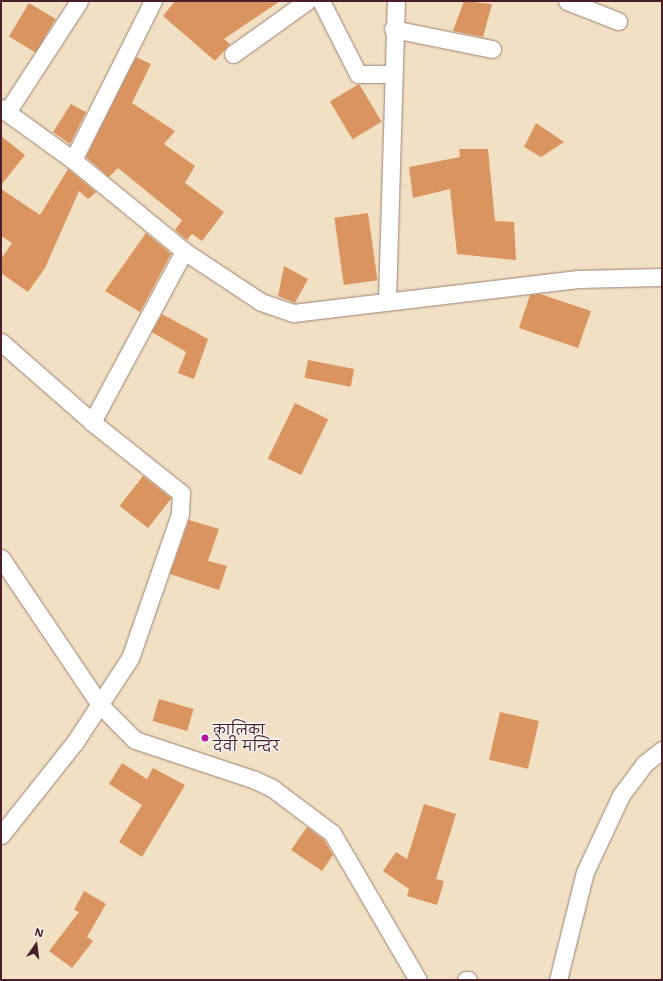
<!DOCTYPE html>
<meta charset="utf-8">
<style>
body{margin:0}
#map{position:relative;width:663px;height:981px;overflow:hidden;background:#f1e0c3;font-family:"Shantell Sans","Playpen Sans Deva",sans-serif}
div>[style]{position:absolute}
[style*='--x']{left:calc(var(--x)*1px);top:calc(var(--y)*1px);width:calc(var(--w)*1px);rotate:calc(var(--a)*1deg)}
.building>*{inset:0;background:#da9460;transform-origin:0 0}
.roads{filter:drop-shadow(0 0 1px #9e8077) drop-shadow(0 0 1px #9e8077)}
.street>*{height:17px;margin:-8.5px;padding:0 8.5px;transform-origin:8.5px;border-radius:8.5px;background:#fff}
.dots>*{width:11px;height:11px;translate:-50% -50%;box-sizing:border-box;border:2px solid #f6f6f2;border-radius:50%}
span{translate:-50% -50%;white-space:nowrap;text-align:center;line-height:1.15;-webkit-text-stroke:3px #f6f6f2;paint-order:stroke}
.poi-label{font-size:14px;color:#4a1f2b}
.left{translate:0 -50%;text-align:left}
.frame{position:absolute;inset:0;border:2px solid #4a1f2b;pointer-events:none}
.north{position:absolute;left:16px;top:925px;width:40px;height:40px;-webkit-text-stroke:3px #f6f6f2;paint-order:stroke;rotate:14deg;font-size:11px;font-weight:700;line-height:16px;text-align:center;color:#4a1f2b}
.north::after{content:'';display:block;margin:auto;width:14px;height:18px;background:#4a1f2b;clip-path:polygon(50% 0,100% 100%,50% 72%,0 100%)}
</style>
<div id="map">
<div class="building">
<i style="clip-path:polygon(175px 1px,280px 1px,224px 39px,230px 44px,215px 61px,163px 16px)"></i>
<i style="clip-path:polygon(464px 1px,492px 4px,483px 37px,453px 31px)"></i>
<i style="left:29px;top:3px;width:31px;height:39px;rotate:31deg"></i>
<i style="clip-path:polygon(136px 57px,151px 64px,132px 103px,175px 131px,164px 144px,195px 166px,185px 183px,224px 212px,202px 241px,192px 234px,187px 240px,175px 230px,182px 220px,118px 168px,109px 177px,86px 157px)"></i>
<i style="left:359px;top:84px;width:44px;height:34px;rotate:59deg"></i>
<i style="clip-path:polygon(71px 104px,86px 112px,70px 144px,53px 132px)"></i>
<i style="clip-path:polygon(536px 123px,564px 142px,541px 157px,524px 147px)"></i>
<i style="clip-path:polygon(1px 136px,25px 155px,1px 185px)"></i>
<i style="clip-path:polygon(459px 149px,488px 149px,495px 221px,514px 222px,516px 260px,457px 254px,450px 189px,413px 198px,409px 167px,460px 157px)"></i>
<i style="clip-path:polygon(68px 169px,96px 192px,88px 199px,79px 191px,45px 268px,28px 292px,1px 273px,1px 259px,12px 243px,1px 236px,1px 189px,40px 215px)"></i>
<i style="left:368px;top:213px;width:68px;height:34px;rotate:82deg"></i>
<i style="clip-path:polygon(146px 233px,171px 254px,140px 312px,105px 291px)"></i>
<i style="clip-path:polygon(284px 266px,308px 279px,295px 303px,278px 296px)"></i>
<i style="clip-path:polygon(540px 294px,591px 311px,578px 348px,519px 328px,530px 295px)"></i>
<i style="clip-path:polygon(162px 314px,208px 339px,194px 379px,178px 373px,186px 352px,152px 332px)"></i>
<i style="left:308px;top:360px;width:47px;height:18px;rotate:11deg"></i>
<i style="left:295px;top:403px;width:37px;height:62px;rotate:26deg"></i>
<i style="left:143px;top:476px;width:36px;height:38px;rotate:38deg"></i>
<i style="clip-path:polygon(189px 520px,219px 529px,208px 561px,227px 566px,219px 590px,170px 574px)"></i>
<i style="left:159px;top:699px;width:36px;height:23px;rotate:16deg"></i>
<i style="left:500px;top:712px;width:40px;height:49px;rotate:13deg"></i>
<i style="clip-path:polygon(122px 763px,147px 779px,153px 768px,185px 785px,142px 857px,119px 842px,142px 805px,109px 784px)"></i>
<i style="clip-path:polygon(424px 804px,456px 814px,436px 879px,444px 881px,437px 905px,407px 896px,409px 889px,383px 871px,396px 852px,407px 859px)"></i>
<i style="clip-path:polygon(307px 827px,324px 840px,333px 855px,322px 871px,291px 850px)"></i>
<i style="clip-path:polygon(84px 891px,106px 904px,87px 937px,93px 941px,72px 968px,49px 951px,79px 912px,74px 910px)"></i>
</div>
<div class="roads">
<div class="street">
<i style="--x:321;--y:1;--w:82;--a:63.1"></i>
<i style="--x:358;--y:74;--w:34;--a:0"></i>
<i style="--x:567;--y:1;--w:55;--a:21.4"></i>
<i style="--x:393;--y:29;--w:101;--a:11.4"></i>
<i style="--x:233;--y:54;--w:91;--a:-35.6"></i>
<i style="--x:1;--y:108;--w:89;--a:35.8"></i>
<i style="--x:73;--y:160;--w:144;--a:39.3"></i>
<i style="--x:184;--y:251;--w:92;--a:33.5"></i>
<i style="--x:261;--y:302;--w:34;--a:19"></i>
<i style="--x:293;--y:313;--w:287;--a:-6.8"></i>
<i style="--x:578;--y:279;--w:84;--a:-1.4"></i>
<i style="--x:7;--y:112;--w:132;--a:-57"></i>
<i style="--x:73;--y:160;--w:178;--a:-63.3"></i>
<i style="--x:387;--y:301;--w:300;--a:-88.3"></i>
<i style="--x:1;--y:342;--w:121;--a:41.3"></i>
<i style="--x:92;--y:422;--w:114;--a:38.6"></i>
<i style="--x:181;--y:493;--w:21;--a:93"></i>
<i style="--x:180;--y:514;--w:152;--a:109.1"></i>
<i style="--x:130;--y:658;--w:100;--a:123.2"></i>
<i style="--x:75;--y:742;--w:119;--a:128.5"></i>
<i style="--x:92;--y:422;--w:194;--a:-61.7"></i>
<i style="--x:1;--y:558;--w:177;--a:56"></i>
<i style="--x:100;--y:705;--w:49;--a:45"></i>
<i style="--x:135;--y:740;--w:126;--a:18.4"></i>
<i style="--x:255;--y:780;--w:19;--a:25"></i>
<i style="--x:272;--y:788;--w:75;--a:36.9"></i>
<i style="--x:332;--y:833;--w:170;--a:59.7"></i>
<i style="--x:466;--y:980;--w:2;--a:0"></i>
<i style="--x:558;--y:980;--w:111;--a:-76"></i>
<i style="--x:585;--y:872;--w:85;--a:-64.9"></i>
<i style="--x:621;--y:795;--w:39;--a:-53"></i>
<i style="--x:644;--y:764;--w:23;--a:-38"></i>
</div>
</div>
<div class="dots">
<i style="left:205px;top:738px;background:#b5179e"></i>
</div>
<div class="poi-label">
<span class="left" style="left:213px;top:738px">कालिका<br>देवी मन्दिर</span>
</div>
<div class="frame"></div>
<div class="north">N</div>
</div>
